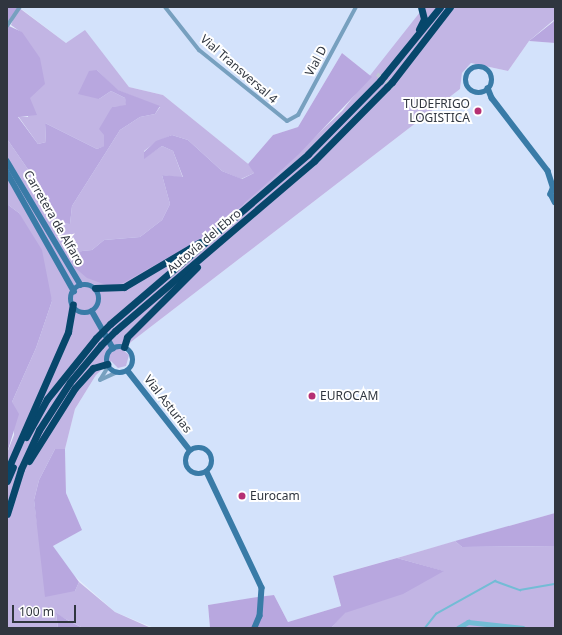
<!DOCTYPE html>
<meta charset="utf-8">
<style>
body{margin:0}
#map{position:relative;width:562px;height:635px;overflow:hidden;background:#e3ecfb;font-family:"Noto Sans",sans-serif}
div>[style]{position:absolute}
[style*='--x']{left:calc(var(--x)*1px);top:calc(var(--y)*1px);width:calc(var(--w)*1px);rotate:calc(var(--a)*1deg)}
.built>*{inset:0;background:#d3e2fb}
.green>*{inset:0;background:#c2b5e4}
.forest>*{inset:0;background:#b8a7df}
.stream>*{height:1.5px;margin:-0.75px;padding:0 0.75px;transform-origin:0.75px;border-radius:0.75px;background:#73bcd5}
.canal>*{height:4.5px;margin:-2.25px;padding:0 2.25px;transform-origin:2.25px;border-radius:2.25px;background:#73bcd5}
.street-tunnel>*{height:4px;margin-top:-2px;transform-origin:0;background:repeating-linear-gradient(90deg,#bfc8d5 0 4px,transparent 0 6px)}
.street>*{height:4px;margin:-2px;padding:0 2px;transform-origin:2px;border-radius:2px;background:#77a0bf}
.secondary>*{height:5.5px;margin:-2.75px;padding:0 2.75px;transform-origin:2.75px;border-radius:2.75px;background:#397ba7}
.secondary>.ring{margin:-2.75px;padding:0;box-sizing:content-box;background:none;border:5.5px solid #397ba7;border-radius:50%}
.highway>*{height:7px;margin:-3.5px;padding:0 3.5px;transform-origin:3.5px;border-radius:3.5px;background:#07476b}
.highway-bridge>*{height:7px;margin:-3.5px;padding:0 3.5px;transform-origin:3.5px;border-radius:3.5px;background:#07476b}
.dots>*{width:11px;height:11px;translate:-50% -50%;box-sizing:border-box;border:2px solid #fff;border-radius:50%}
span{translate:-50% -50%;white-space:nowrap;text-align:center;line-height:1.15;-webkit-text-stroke:4px #fff;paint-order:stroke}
.street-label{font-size:12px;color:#30363f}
.poi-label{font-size:12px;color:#30363f}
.right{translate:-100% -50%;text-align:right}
.left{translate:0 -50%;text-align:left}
.frame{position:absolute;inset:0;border:8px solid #30363f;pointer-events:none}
.scale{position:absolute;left:12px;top:605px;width:64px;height:18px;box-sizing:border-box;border:2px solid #30363f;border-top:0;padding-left:5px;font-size:12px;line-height:14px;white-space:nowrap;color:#30363f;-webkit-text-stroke:3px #fff;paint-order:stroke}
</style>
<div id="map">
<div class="built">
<i style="clip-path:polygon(19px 7px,424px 7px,372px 77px,342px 53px,298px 127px,273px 135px,248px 164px,163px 95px,129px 87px,85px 31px,66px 43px)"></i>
<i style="clip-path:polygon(529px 41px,555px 43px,555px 513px,333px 576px,341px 606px,288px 622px,274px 595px,208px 605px,210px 628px,154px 628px,115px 612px,70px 572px,53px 546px,81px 530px,66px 493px,65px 449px,75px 409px,96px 375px,131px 342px,460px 89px,462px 73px,471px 63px,508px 71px)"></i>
</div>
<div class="green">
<i style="clip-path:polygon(18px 7px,66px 43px,85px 30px,129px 87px,163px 95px,252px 167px,254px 173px,241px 179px,222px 171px,188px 140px,172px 135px,156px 142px,144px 151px,144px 158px,162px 146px,173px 151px,183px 178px,162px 175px,170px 204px,162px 220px,140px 237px,104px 240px,92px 250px,82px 251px,74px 267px,244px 204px,342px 111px,424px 7px,555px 7px,555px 19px,529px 41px,508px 71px,471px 63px,462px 73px,460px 89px,131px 342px,123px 350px,129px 355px,126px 366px,118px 368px,111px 361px,96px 375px,75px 409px,65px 449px,55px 449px,39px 480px,34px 500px,37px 523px,75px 591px,79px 582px,115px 612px,151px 628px,83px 628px,56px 614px,58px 628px,7px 628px,7px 453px,14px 435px,12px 402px,36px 348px,52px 301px,19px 213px,7px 204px,7px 139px,36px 181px,58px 223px,70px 224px,72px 206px,120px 130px,140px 117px,155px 114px,160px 107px,117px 90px,97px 70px,99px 99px,111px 91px,125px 98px,127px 106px,112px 107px,105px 146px,97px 149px,45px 123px,46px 142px,38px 144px,18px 116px,28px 117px,30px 98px,22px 33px,11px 25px)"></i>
<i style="clip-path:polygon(455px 541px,462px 547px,555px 546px,555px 628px,331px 628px,344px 613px,443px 571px,397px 558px)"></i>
</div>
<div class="forest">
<i style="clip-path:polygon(7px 7px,19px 7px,9px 26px,22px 32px,40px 58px,45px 84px,30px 98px,37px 115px,18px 117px,38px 144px,46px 142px,45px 123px,97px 149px,104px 146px,104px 135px,99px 129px,112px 107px,126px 105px,125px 98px,111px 91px,99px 99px,78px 94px,89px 71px,97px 70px,118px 90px,160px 106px,155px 114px,140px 117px,120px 130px,72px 206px,70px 224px,58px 223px,36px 181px,7px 139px)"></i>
<i style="clip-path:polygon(555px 19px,555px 43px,529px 41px,553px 22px)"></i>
<i style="clip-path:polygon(342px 53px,372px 77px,299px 154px,244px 204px,195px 242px,123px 283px,109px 286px,87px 278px,74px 267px,75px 256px,82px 251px,92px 250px,104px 240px,140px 237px,162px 220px,170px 204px,162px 175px,183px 177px,173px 151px,162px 146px,144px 159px,144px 152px,156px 141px,172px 135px,188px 140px,222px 171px,242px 179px,254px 173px,248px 164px,273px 135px,298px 127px)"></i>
<i style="clip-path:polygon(7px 204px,19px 213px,42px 250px,52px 301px,36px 348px,12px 402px,19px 414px,7px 453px)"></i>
<i style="clip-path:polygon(55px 449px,65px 449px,66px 493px,82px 530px,53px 546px,79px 582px,75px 591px,45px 597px,34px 500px,39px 480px)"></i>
<i style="clip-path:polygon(555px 513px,555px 546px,462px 547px,455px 541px)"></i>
<i style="clip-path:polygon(397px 558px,444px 571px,403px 594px,345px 613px,331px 628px,210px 628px,208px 605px,251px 598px,274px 595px,288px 622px,341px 606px,333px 576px)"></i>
<i style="clip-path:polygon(56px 613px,69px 621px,83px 628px,58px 628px)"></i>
</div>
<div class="stream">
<i style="--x:425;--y:628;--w:18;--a:-52"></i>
<i style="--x:436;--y:614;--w:68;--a:-29.2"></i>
<i style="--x:495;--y:581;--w:27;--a:20"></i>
<i style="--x:520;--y:590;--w:36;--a:-10"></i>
</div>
<div class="canal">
<i style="--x:458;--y:628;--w:12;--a:-31"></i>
<i style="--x:468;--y:622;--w:55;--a:6.2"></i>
</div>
<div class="street-tunnel">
<i style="--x:377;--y:74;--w:21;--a:41"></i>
</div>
<div class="street">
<i style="--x:165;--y:7;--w:55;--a:51.7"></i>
<i style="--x:199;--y:50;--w:113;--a:38.9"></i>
<i style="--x:287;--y:121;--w:13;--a:-29"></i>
<i style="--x:298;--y:115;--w:123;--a:-61.8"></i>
<i style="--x:7;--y:26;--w:23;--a:-56"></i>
<i style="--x:108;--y:367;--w:15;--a:122"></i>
<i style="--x:100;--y:380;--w:17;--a:-25"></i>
</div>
<div class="secondary">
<i class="ring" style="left:466px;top:67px;width:20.5px;height:20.5px"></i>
<i style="--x:488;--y:88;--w:11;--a:68"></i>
<i style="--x:492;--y:98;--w:92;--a:52.5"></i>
<i style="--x:548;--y:171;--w:16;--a:72"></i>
<i style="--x:7;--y:161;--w:144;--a:59.2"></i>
<i style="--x:7;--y:172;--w:137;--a:60.6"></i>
<i style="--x:555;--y:184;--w:11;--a:112"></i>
<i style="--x:551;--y:194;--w:9;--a:63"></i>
<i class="ring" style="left:71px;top:285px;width:22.5px;height:22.5px"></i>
<i style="--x:92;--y:311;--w:43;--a:60.4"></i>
<i class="ring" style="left:107px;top:347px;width:20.5px;height:20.5px"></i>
<i style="--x:128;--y:371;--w:100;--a:51.9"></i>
<i class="ring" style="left:186px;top:448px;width:20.5px;height:20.5px"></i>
<i style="--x:207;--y:472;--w:128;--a:64.6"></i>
<i style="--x:262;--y:588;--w:28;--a:94"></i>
<i style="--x:260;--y:616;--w:13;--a:113"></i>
</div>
<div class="highway">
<i style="--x:419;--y:29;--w:11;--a:-63"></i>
<i style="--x:424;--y:19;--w:12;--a:-104"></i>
<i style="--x:384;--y:76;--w:89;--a:-50.9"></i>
<i style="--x:392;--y:82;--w:95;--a:-52.3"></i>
<i style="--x:95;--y:288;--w:29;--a:-2"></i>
<i style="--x:124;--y:287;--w:88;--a:-30.6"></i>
<i style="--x:110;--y:324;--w:261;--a:-40.6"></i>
<i style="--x:308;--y:154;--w:103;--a:-45.4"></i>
<i style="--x:115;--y:331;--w:262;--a:-40.5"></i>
<i style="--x:314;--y:161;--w:104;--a:-45.4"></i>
<i style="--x:124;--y:347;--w:10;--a:-73"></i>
<i style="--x:127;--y:337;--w:99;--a:-45"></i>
<i style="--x:26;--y:437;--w:43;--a:-61.1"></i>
<i style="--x:47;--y:399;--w:78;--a:-51.2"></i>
<i style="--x:29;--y:461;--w:86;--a:-57.8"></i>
<i style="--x:75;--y:388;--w:27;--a:-48"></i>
<i style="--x:93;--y:368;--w:15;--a:-16"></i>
<i style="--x:7;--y:471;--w:152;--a:-66.3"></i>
<i style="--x:68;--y:332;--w:28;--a:-80"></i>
<i style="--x:7;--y:481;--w:15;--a:-67"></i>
<i style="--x:7;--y:514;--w:47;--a:-72.7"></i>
<i style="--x:21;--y:469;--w:43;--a:-65.2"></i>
<i style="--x:39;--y:430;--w:57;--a:-57.1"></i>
<i style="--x:70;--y:382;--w:48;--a:-50"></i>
</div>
<div class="highway-bridge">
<i style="--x:380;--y:81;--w:6;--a:-51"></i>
<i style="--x:387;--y:87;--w:7;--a:-45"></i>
<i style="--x:96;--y:338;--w:20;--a:-45"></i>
<i style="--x:101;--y:345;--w:20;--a:-45"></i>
</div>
<div class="dots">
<i style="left:478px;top:111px;background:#b63073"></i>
<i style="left:312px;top:396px;background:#b63073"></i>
<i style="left:242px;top:496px;background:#b63073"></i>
</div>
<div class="street-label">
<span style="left:316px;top:61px;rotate:-62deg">Vial D</span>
<span style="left:239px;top:69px;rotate:41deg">Vial Transversal 4</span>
<span style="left:54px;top:218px;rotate:60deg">Carretera de Alfaro</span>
<span style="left:204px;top:241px;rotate:-40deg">Autovía del Ebro</span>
<span style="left:168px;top:404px;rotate:52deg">Vial Asturias</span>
</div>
<div class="poi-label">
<span class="right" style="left:470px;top:111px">TUDEFRIGO<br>LOGISTICA</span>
<span class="left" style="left:320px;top:396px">EUROCAM</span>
<span class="left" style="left:250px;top:496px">Eurocam</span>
</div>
<div class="frame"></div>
<div class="scale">100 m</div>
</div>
